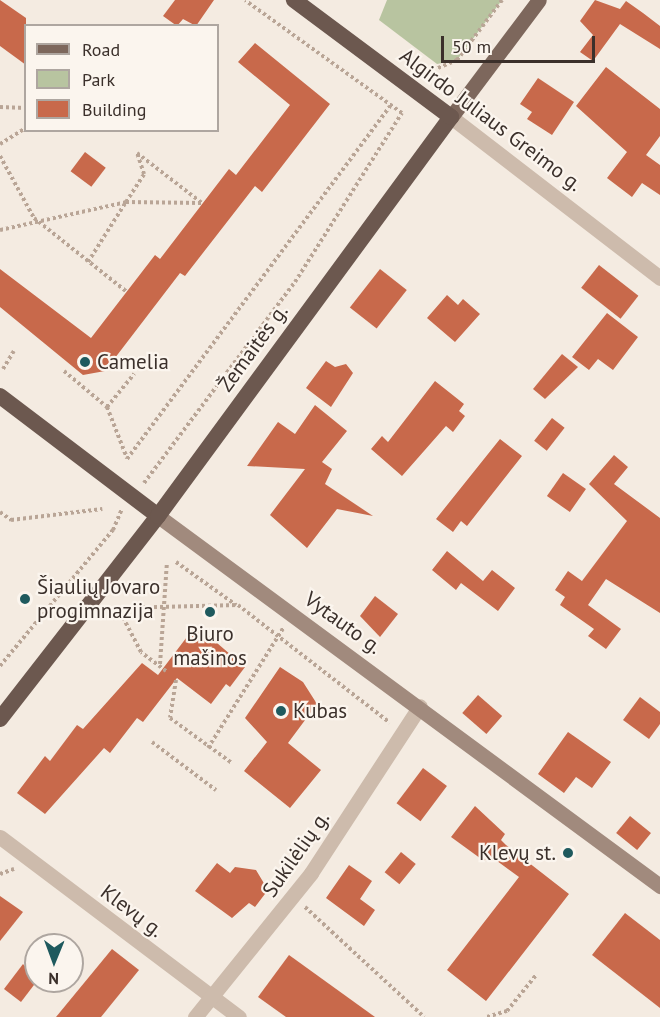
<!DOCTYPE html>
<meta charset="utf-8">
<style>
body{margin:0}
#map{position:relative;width:660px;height:1017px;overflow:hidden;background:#f4ebe1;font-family:"PT Sans",sans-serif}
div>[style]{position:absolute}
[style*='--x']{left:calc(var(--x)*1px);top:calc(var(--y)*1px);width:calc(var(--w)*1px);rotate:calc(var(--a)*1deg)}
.green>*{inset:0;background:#b8c4a0}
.building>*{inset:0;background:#c8694b;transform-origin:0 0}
.path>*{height:4px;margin-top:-2px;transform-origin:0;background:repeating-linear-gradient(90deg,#b9a596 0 3px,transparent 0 6px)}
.minor>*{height:15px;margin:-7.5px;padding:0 7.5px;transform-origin:7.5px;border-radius:7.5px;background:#cdbbac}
.secondary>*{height:15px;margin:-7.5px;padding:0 7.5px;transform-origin:7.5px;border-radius:7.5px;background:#a18a7d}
.primary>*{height:15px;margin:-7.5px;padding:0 7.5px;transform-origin:7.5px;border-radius:7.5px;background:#7d675c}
.trunk>*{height:16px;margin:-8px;padding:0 8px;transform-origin:8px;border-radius:8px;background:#6c584f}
.dots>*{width:16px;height:16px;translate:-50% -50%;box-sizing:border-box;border:3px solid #fbf5ee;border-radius:50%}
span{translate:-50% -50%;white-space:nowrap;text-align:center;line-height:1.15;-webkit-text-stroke:4.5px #fbf5ee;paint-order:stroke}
.street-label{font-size:21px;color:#3b302b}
.poi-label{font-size:21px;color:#3b302b}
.left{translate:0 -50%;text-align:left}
.right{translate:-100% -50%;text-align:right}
.legend{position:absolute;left:24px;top:24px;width:195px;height:108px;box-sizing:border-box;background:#fbf5ee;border:2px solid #aea6a0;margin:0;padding:8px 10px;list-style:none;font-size:18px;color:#3b302b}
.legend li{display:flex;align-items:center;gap:12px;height:30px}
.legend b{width:30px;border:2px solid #aea6a0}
.north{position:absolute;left:24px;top:933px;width:60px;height:60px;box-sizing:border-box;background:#fbf5ee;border:2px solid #aea6a0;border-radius:50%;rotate:181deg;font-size:16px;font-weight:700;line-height:24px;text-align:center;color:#3b302b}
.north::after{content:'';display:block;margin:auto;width:21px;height:27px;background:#1f5a5e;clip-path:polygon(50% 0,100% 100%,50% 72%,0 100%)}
.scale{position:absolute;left:441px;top:36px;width:154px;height:27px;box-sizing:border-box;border:3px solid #3b302b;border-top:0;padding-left:8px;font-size:18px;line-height:21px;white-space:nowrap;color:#3b302b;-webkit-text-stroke:4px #fbf5ee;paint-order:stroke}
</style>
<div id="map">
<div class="green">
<i style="clip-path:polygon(387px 0,502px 0,457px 60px,437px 64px,379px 20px)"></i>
</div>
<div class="building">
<i style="clip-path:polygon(0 0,26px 18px,26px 65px,0 46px)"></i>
<i style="clip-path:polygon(175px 0,214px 0,196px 26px,183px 19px,177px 26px,163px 16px)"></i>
<i style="clip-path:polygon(595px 0,620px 9px,626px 1px,643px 13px,660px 26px,660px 49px,620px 24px,593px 61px,580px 52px,593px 35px,580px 21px)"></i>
<i style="clip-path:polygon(255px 43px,330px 104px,262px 192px,255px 186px,185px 276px,180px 273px,105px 371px,83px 375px,0 307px,0 269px,91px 338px,155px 255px,160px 259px,229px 169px,236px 175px,290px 105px,238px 62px)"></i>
<i style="clip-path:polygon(606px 67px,660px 109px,660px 136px,646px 155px,660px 165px,660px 195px,642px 183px,632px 197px,607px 178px,627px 152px,576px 106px)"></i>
<i style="clip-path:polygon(538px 78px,574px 102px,552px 135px,527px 119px,532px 112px,520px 104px)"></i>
<i style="left:85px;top:152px;width:26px;height:24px;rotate:37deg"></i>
<i style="left:599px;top:265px;width:50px;height:29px;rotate:38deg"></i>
<i style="left:380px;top:269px;width:34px;height:49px;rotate:38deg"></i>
<i style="clip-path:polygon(447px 295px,458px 305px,463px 299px,480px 314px,455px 342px,427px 318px)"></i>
<i style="clip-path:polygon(607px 313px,638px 337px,613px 370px,598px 359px,589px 370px,572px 357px)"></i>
<i style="clip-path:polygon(562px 354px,578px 367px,545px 399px,533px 389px)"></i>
<i style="clip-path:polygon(326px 361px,335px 367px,346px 364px,353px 373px,331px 407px,306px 388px)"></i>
<i style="clip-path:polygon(435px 381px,464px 404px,459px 411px,465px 416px,453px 432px,446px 426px,402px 476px,371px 449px,382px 436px,388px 442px)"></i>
<i style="clip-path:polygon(315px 405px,347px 431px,322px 462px,332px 469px,325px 484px,373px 516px,337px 509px,307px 548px,270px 515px,305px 469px,247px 466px,278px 422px,295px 434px)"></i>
<i style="left:552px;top:418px;width:16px;height:29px;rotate:38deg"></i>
<i style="clip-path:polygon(500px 439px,522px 456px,467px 526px,461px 521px,453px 532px,436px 519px)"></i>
<i style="clip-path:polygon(614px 455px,628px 467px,614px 484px,660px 518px,660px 613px,606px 579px,588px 605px,621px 629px,606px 649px,588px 636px,594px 629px,560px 605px,565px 597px,555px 590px,568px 571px,582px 581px,627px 521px,589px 484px)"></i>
<i style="left:563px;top:473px;width:28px;height:28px;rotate:35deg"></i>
<i style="clip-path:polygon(447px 551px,483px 581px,492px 570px,515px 588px,498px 611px,461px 583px,456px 590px,432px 570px)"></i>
<i style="clip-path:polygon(375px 596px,398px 614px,380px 637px,360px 616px)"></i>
<i style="clip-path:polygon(196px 625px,245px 667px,230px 687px,226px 684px,211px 704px,177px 678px,143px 722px,137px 718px,110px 753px,104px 748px,45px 814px,17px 793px,45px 756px,50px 761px,77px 725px,83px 729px,142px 663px,158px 675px)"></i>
<i style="clip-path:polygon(280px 667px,303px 682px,317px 704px,288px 743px,321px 770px,290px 808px,244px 771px,267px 742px,245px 718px)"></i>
<i style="left:478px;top:695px;width:32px;height:24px;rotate:41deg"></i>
<i style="clip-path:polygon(640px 697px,660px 712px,660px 724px,649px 739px,623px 720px)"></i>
<i style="clip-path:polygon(568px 732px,611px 762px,592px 788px,576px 777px,564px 793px,538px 774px)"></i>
<i style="left:423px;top:768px;width:30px;height:44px;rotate:37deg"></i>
<i style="clip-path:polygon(475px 806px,505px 834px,501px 840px,506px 845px,569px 894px,486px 1001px,447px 970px,519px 877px,489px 855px,484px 861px,451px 837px)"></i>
<i style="left:630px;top:816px;width:27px;height:22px;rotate:39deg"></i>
<i style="left:401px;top:852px;width:19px;height:26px;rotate:39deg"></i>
<i style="clip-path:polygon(217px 863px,230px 873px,235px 867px,256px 870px,268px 890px,255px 907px,249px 903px,232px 918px,195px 891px)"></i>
<i style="clip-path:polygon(349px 865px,372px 881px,360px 899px,375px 910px,364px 926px,326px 898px)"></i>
<i style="clip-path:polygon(0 896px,23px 912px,0 941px)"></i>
<i style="clip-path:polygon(625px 913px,660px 940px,660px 1008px,592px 955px)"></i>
<i style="clip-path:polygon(112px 949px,139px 970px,101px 1017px,56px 1017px)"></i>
<i style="clip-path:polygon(289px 955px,375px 1017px,286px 1017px,258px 997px)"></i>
<i style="clip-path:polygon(23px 964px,37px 981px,21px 1002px,4px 989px)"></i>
</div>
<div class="path">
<i style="--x:438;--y:68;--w:21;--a:-23"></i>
<i style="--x:457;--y:60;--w:75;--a:-53.1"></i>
<i style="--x:0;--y:107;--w:26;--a:2"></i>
<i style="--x:0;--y:144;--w:31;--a:-32"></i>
<i style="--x:137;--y:153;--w:82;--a:37.6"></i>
<i style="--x:0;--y:156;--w:71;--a:61.3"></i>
<i style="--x:34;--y:218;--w:119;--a:38.5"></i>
<i style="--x:0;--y:230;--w:129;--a:-12.5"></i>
<i style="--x:126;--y:202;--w:33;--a:-57"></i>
<i style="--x:144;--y:174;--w:22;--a:-108"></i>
<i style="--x:88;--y:262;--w:71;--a:-57.7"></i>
<i style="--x:126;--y:202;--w:76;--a:0.8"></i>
<i style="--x:3;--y:369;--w:21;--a:-59"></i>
<i style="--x:64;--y:371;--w:56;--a:39.9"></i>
<i style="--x:107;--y:407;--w:55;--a:68.6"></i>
<i style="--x:107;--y:407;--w:43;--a:-50.7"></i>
<i style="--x:127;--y:459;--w:440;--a:-53.3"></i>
<i style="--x:144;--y:483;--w:251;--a:-53.1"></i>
<i style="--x:295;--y:282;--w:200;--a:-57.7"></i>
<i style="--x:402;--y:113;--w:193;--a:-144.3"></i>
<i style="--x:0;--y:512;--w:14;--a:36"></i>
<i style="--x:11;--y:520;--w:92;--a:-6.9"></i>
<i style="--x:176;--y:562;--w:74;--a:35.6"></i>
<i style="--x:160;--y:664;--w:102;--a:-86.1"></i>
<i style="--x:0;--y:666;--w:177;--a:-50.3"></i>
<i style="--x:113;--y:530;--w:23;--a:-67"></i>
<i style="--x:166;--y:671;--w:31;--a:-143"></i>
<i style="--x:141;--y:652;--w:50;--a:-117.6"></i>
<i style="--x:118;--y:608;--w:120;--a:-1.4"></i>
<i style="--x:238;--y:605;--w:192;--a:37.8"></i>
<i style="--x:176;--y:680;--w:38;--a:99"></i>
<i style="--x:170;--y:718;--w:77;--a:36"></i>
<i style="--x:152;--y:742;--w:80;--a:36.9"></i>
<i style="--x:208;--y:748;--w:143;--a:-57.9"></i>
<i style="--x:0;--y:874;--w:15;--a:-20"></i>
<i style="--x:305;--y:907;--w:162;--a:42.7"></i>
<i style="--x:487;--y:1017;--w:21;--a:-17"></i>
<i style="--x:507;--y:1011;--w:46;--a:-51.1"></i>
</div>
<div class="minor">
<i style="--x:451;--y:117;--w:264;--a:37.6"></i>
<i style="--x:0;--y:837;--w:299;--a:37"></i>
<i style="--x:195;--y:1017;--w:185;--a:-51.1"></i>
<i style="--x:311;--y:873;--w:199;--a:-56.9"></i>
</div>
<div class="secondary">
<i style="--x:158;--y:516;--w:624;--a:36.39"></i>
</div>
<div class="primary">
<i style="--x:451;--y:117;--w:146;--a:-53.1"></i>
</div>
<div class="trunk">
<i style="--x:0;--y:396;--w:198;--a:37.2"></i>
<i style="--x:0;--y:719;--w:257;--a:-52.1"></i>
<i style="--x:158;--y:516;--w:495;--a:-53.7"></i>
<i style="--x:451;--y:117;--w:196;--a:-143.3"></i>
</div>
<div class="dots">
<i style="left:85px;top:362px;background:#1f5a5e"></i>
<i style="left:25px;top:599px;background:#1f5a5e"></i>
<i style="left:210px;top:612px;background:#1f5a5e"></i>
<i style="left:281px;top:711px;background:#1f5a5e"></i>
<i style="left:568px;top:853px;background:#1f5a5e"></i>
</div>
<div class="street-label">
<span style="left:491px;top:120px;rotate:37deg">Algirdo Juliaus Greimo g.</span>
<span style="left:253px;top:348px;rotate:-54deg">Žemaitės g.</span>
<span style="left:343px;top:623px;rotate:36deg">Vytauto g.</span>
<span style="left:296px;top:854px;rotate:-55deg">Sukilėlių g.</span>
<span style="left:132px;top:911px;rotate:37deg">Klevų g.</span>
</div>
<div class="poi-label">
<span class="left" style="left:97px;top:362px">Camelia</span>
<span class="left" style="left:37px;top:599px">Šiaulių Jovaro<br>progimnazija</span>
<span style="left:210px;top:646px">Biuro<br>mašinos</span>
<span class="left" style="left:293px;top:711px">Kubas</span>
<span class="right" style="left:556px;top:853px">Klevų st.</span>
</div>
<ul class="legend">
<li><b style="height:8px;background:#7d675c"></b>Road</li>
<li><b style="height:16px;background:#b8c4a0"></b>Park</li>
<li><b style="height:16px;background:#c8694b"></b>Building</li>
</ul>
<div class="north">N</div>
<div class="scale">50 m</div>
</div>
